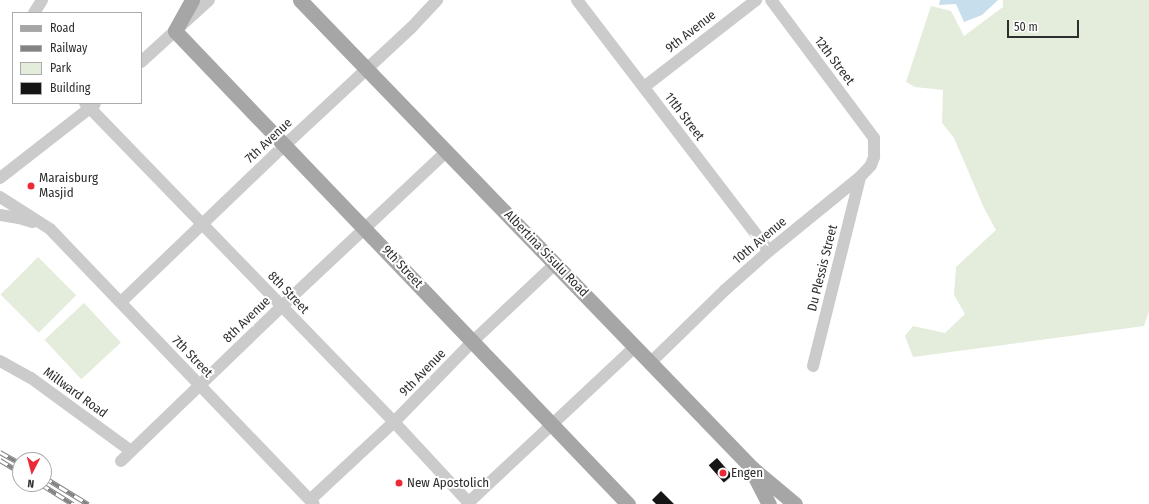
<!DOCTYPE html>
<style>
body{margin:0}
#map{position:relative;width:1149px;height:504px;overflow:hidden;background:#fff;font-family:"Fira Sans Condensed",sans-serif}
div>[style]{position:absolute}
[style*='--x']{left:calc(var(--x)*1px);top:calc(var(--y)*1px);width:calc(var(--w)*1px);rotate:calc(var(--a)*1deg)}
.green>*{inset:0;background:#e4ecdb;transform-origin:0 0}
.water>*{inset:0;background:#c7deed}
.shadow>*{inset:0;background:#0003;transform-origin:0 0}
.building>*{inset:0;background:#151515;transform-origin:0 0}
.minor>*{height:12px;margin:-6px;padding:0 6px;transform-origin:6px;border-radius:6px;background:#cbcbcb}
.major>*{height:15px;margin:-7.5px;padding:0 7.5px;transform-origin:7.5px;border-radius:7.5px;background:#a6a6a6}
.rail>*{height:4.5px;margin-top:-2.25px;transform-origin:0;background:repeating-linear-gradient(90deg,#fff 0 9px,#838383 0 18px);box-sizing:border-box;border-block:1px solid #838383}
.dots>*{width:11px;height:11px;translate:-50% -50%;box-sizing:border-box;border:2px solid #fff;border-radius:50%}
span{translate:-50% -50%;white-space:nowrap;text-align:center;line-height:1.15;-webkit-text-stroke:4px #fff;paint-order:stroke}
.street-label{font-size:13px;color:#2e2e2e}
.poi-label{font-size:13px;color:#2e2e2e}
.left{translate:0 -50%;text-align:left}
.legend{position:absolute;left:12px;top:12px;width:130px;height:92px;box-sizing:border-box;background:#fff;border:1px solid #ababab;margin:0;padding:5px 7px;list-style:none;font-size:12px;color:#2e2e2e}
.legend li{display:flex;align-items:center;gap:8px;height:20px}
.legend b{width:20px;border:1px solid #ababab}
.north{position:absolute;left:12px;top:452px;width:40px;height:40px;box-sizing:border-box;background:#fff;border:1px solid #ababab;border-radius:50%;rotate:186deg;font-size:11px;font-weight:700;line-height:16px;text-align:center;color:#2e2e2e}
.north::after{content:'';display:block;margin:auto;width:14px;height:18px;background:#ec2a37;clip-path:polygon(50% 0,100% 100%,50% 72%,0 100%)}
.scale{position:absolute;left:1007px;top:20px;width:72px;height:18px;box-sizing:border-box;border:2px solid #2e2e2e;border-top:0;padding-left:5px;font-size:12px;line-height:14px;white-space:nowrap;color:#2e2e2e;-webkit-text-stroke:3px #fff;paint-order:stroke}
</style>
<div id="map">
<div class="green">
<i style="clip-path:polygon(1003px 0,1149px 0,1149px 311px,1144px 326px,913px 357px,905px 336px,913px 326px,945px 333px,965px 314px,954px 295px,956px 267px,996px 230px,984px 208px,954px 138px,942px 123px,943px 90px,915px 87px,906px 82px,931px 6px,951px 11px,964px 36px,1003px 7px)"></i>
<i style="left:38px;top:257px;width:54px;height:53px;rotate:45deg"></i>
<i style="left:84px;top:303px;width:54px;height:54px;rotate:47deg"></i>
</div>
<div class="water">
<i style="clip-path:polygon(940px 0,998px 0,982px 15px,964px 22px,956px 4px,939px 5px)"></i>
</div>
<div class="shadow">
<i style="left:717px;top:459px;width:23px;height:9px;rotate:49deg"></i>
</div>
<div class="building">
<i style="left:717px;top:458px;width:23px;height:11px;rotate:49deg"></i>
<i style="clip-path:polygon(661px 491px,674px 504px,656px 504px,652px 500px)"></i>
</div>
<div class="minor">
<i style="--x:577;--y:0;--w:316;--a:52.6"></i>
<i style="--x:34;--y:13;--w:15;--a:-58"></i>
<i style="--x:141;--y:62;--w:92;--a:-42.4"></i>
<i style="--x:644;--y:87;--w:142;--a:-37.8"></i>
<i style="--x:85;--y:103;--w:444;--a:45.9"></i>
<i style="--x:394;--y:422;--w:112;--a:47.2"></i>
<i style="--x:0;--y:178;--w:120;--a:-37.9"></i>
<i style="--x:0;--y:197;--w:59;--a:32.6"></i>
<i style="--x:50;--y:229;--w:381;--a:46.2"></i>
<i style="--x:0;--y:215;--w:19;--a:9"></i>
<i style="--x:19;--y:218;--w:14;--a:17"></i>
<i style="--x:121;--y:302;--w:227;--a:-43.8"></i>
<i style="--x:285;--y:145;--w:173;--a:-42.9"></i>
<i style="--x:412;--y:27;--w:37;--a:-47"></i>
<i style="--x:0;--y:361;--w:35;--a:29"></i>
<i style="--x:31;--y:378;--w:124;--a:36.1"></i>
<i style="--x:650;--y:363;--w:105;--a:-44.2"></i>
<i style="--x:725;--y:290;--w:59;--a:-41.6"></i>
<i style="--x:769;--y:251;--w:117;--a:-39.1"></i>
<i style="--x:860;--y:177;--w:16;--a:-47"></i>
<i style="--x:871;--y:165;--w:9;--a:-69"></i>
<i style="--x:874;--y:157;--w:19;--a:-90"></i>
<i style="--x:874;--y:138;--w:172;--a:-126.7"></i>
<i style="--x:813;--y:366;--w:195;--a:-76"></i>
<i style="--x:121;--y:461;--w:222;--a:-43.9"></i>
<i style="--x:281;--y:307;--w:228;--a:-43.2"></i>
<i style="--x:310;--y:500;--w:115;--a:-42.9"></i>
<i style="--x:394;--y:422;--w:112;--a:-45.7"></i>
<i style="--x:472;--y:342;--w:114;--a:-43.2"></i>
<i style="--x:467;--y:504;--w:230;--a:-43.1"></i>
</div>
<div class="major">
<i style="--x:192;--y:0;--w:35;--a:119"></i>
<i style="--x:175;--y:31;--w:655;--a:46.24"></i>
<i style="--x:300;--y:0;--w:651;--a:46"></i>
<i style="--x:752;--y:468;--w:56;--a:39.9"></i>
<i style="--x:753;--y:473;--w:35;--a:63"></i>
</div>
<div class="rail">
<i style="--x:0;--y:452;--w:23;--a:29"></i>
<i style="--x:0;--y:460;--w:23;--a:31"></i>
<i style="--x:44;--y:477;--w:52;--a:31.5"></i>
<i style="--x:41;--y:484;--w:38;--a:32"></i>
</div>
<div class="dots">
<i style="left:31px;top:186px;background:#ec2a37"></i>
<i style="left:723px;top:473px;background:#ec2a37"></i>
<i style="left:399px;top:483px;background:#ec2a37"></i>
</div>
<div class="street-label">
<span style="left:691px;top:32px;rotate:-38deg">9th Avenue</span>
<span style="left:834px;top:61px;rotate:53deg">12th Street</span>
<span style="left:684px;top:117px;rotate:53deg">11th Street</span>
<span style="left:269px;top:141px;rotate:-43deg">7th Avenue</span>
<span style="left:760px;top:241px;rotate:-40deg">10th Avenue</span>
<span style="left:546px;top:254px;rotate:46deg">Albertina Sisulu Road</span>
<span style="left:402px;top:267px;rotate:47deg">9th Street</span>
<span style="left:823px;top:268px;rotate:-76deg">Du Plessis Street</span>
<span style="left:288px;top:293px;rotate:46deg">8th Street</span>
<span style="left:247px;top:320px;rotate:-44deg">8th Avenue</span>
<span style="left:192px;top:357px;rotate:46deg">7th Street</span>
<span style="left:423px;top:373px;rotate:-46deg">9th Avenue</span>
<span style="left:75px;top:393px;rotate:36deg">Millward Road</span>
</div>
<div class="poi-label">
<span class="left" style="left:39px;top:186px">Maraisburg<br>Masjid</span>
<span class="left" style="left:731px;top:473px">Engen</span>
<span class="left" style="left:407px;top:483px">New Apostolich</span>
</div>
<ul class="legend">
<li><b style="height:5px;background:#a6a6a6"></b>Road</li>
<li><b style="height:5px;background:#838383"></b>Railway</li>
<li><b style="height:11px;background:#e4ecdb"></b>Park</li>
<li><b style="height:11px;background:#151515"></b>Building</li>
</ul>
<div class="north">N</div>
<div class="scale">50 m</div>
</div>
